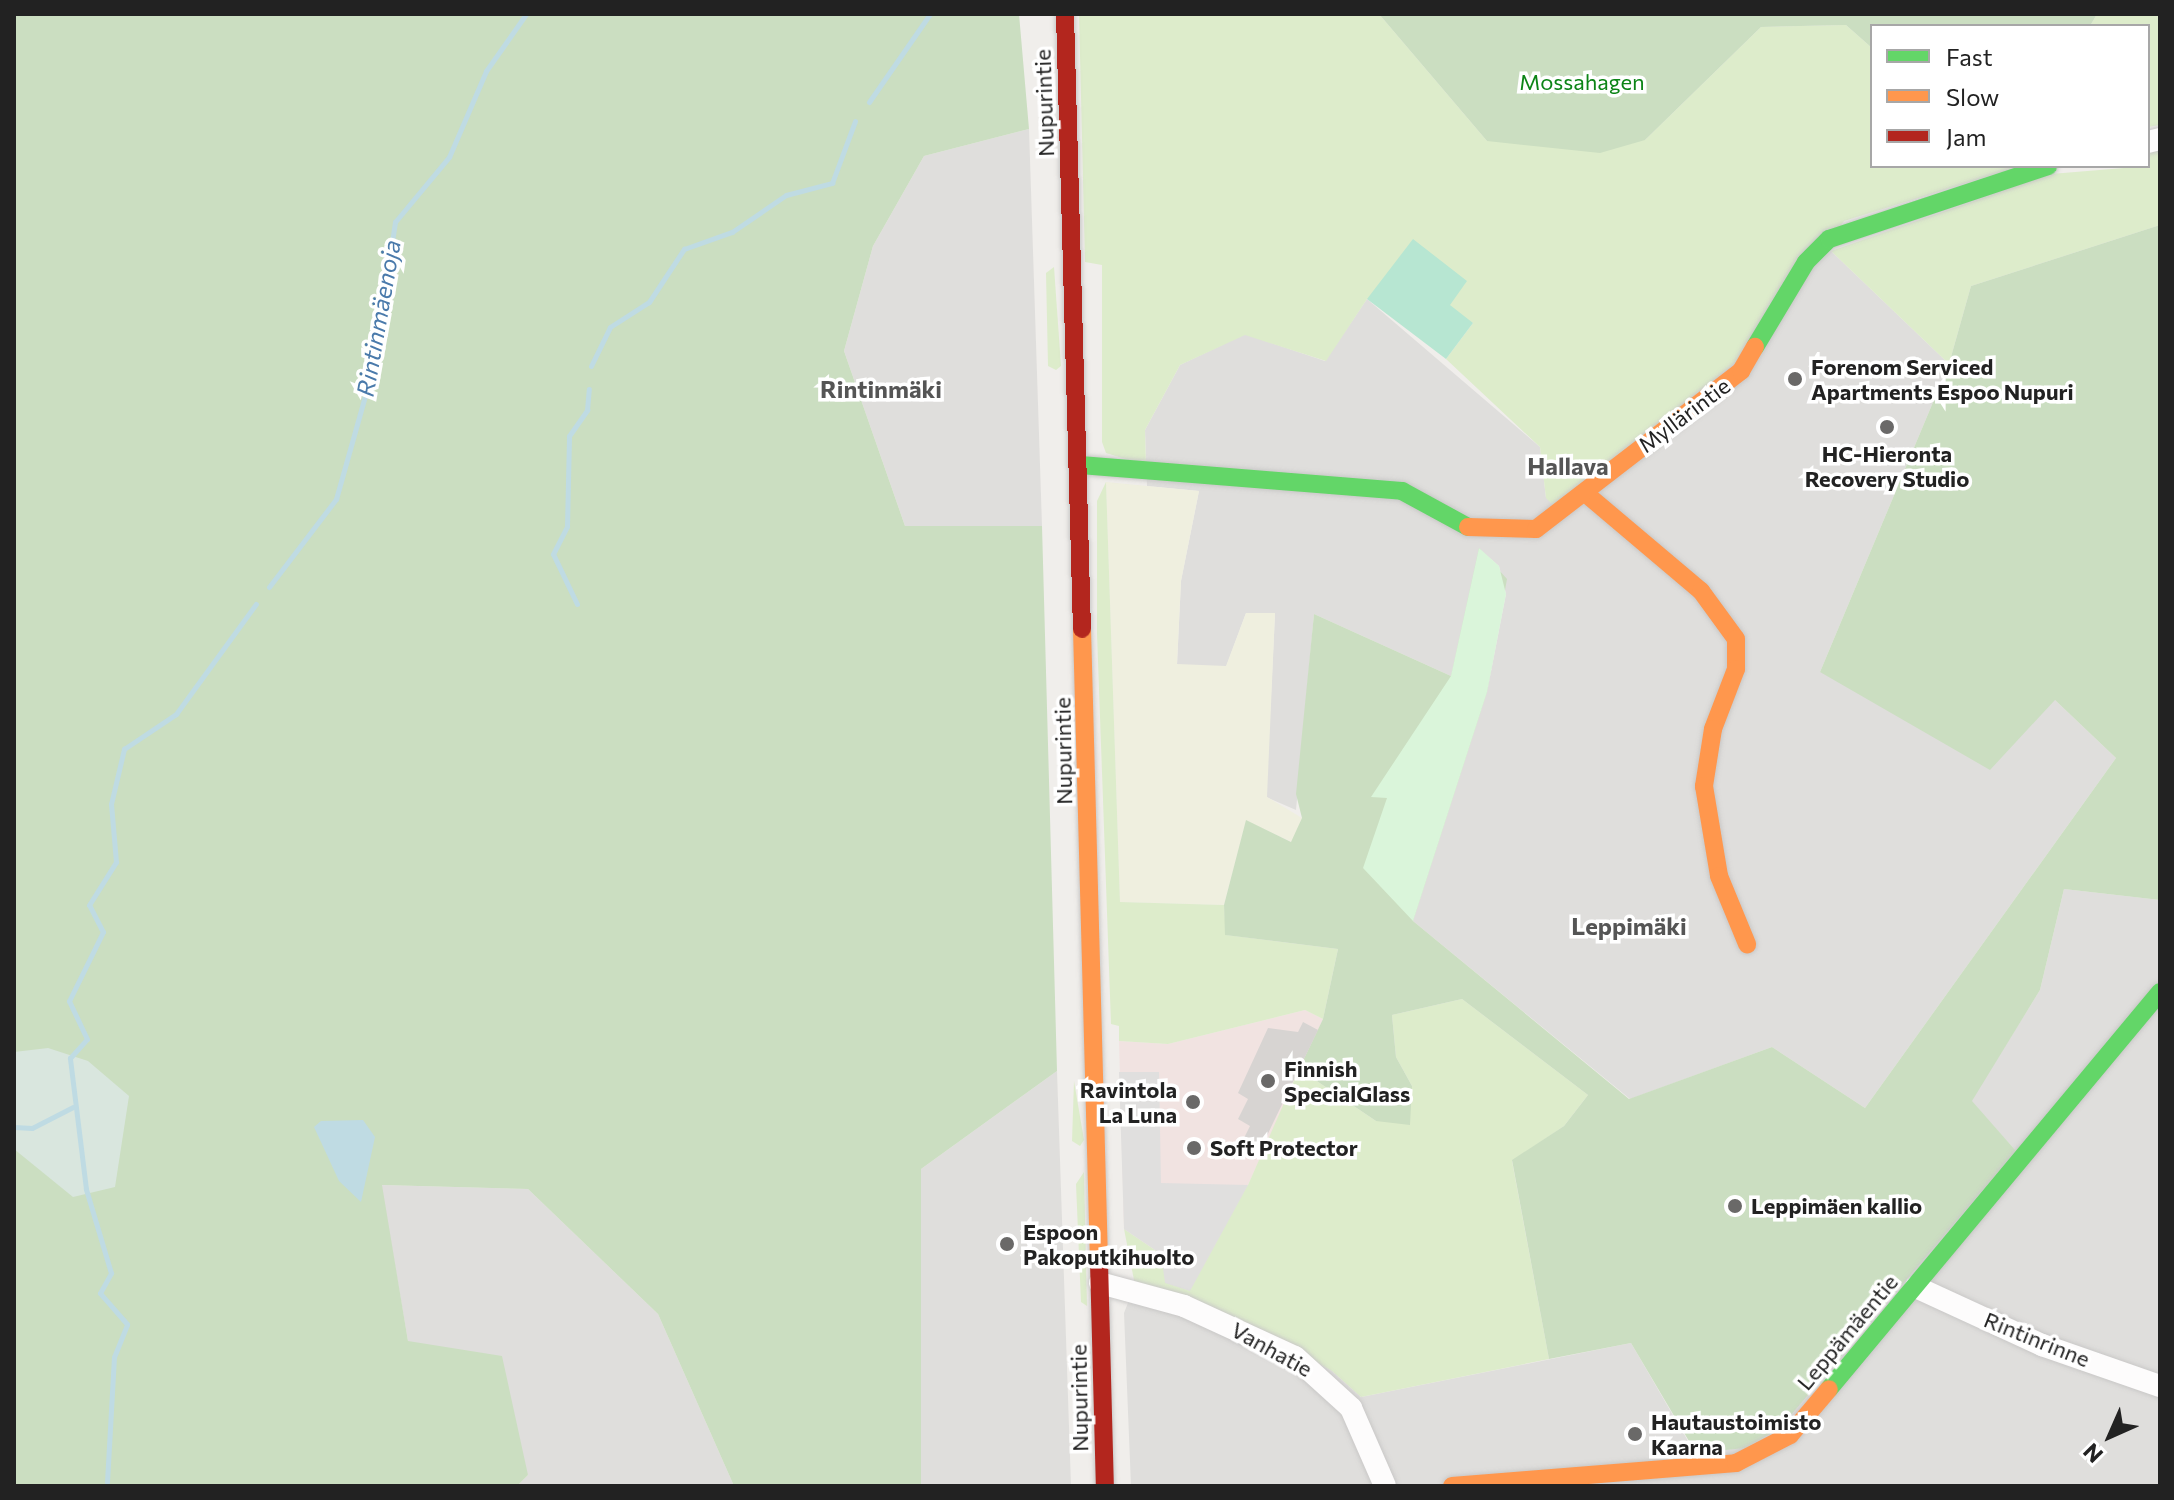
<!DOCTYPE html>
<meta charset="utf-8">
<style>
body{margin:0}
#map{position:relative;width:2174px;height:1500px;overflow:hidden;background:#f0eeeb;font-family:Commissioner,sans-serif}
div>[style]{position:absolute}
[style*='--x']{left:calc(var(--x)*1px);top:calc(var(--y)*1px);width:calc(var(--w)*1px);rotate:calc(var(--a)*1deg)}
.residential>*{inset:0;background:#dfdedc}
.commercial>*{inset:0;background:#f1e3e1}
.farmland>*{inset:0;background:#efefdf}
.grass>*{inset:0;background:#ddeccb}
.forest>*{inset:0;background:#cbdec1}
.wetland>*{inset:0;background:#d9e6de}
.park>*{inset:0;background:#daf5da}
.pitch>*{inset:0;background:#b7e6d2}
.parking>*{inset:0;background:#e0dfde}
.water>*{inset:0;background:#bfdbe3}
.stream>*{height:5px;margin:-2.5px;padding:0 2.5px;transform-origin:2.5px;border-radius:2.5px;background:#bfdbe3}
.building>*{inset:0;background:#d7d4d2}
.roads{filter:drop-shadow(0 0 2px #c9c8c7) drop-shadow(0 0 2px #c9c8c7)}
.street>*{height:22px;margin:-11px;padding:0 11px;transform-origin:11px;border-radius:11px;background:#fdfcfc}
.fast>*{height:18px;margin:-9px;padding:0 9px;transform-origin:9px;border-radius:9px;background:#63d668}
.slow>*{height:18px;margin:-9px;padding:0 9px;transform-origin:9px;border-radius:9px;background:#ff974d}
.jam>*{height:18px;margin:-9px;padding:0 9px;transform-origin:9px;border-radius:9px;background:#b3261e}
.dots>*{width:22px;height:22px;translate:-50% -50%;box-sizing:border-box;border:4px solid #fff;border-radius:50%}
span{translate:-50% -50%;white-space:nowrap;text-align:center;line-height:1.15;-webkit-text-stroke:7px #fff;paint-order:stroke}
.park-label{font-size:22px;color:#0c8416}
.street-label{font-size:22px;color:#222}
.poi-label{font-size:22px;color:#222;font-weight:700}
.left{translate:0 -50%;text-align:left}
.right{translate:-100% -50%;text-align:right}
.water-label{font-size:24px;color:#4a7aab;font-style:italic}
.neighbourhood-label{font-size:24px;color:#555;font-weight:700}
.frame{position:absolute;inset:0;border:16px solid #222;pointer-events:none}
.legend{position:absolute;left:1870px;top:24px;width:280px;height:144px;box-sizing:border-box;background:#fff;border:2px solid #a7a7a7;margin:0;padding:10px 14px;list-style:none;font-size:24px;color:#222}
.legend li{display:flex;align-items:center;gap:16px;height:40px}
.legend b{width:40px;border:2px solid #a7a7a7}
.north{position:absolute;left:2070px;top:1396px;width:80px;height:80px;-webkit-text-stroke:6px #fff;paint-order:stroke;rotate:225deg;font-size:22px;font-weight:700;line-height:32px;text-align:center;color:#222}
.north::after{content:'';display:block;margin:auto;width:28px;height:36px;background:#222;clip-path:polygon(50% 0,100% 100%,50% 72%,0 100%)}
</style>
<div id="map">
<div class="residential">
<i style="clip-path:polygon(1029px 129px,1042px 526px,905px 526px,844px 351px,873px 246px,924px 156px)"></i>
<i style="clip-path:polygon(1831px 251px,1949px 364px,1820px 672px,2055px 700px,2116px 758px,1865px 1108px,1772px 1047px,1630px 1099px,1413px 921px,1487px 692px,1506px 594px,1499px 566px,1479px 549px,1451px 676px,1314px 614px,1296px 810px,1266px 797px,1275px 614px,1246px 613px,1226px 667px,1177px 665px,1181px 581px,1199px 491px,1147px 486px,1145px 430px,1180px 365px,1245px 334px,1325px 361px,1367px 299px,1540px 447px,1546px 498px)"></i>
<i style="clip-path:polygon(2064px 889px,2160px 900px,2160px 1486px,1131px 1486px,1124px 1313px,1135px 1285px,1249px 1324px,1332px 1371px,1361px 1397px,1631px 1343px,1695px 1453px,2015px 1150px,1971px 1101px,2040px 990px)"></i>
<i style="clip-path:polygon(1057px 1071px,1071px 1486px,921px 1486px,921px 1169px)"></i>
<i style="clip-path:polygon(381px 1185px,528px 1189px,658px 1314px,734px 1486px,517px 1486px,528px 1475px,408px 1341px)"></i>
</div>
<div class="commercial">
<i style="clip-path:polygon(1305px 1010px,1323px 1019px,1248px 1185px,1161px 1254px,1124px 1229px,1119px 1041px,1168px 1044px)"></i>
</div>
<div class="farmland">
<i style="clip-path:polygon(1106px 482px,1199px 491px,1181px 581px,1177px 664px,1226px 666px,1246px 613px,1275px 613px,1267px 797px,1302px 818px,1292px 842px,1246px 821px,1224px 905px,1120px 902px)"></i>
</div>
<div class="grass">
<i style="clip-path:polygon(1079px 14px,1379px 14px,1487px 141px,1645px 140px,1761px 27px,1846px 25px,1872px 48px,1872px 166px,2021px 166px,1844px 221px,1756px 345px,1558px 510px,1546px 498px,1540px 447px,1446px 359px,1473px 323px,1367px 299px,1326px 361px,1245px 335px,1180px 365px,1145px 430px,1146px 465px,1106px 453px,1102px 442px,1102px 265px,1085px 262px)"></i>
<i style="clip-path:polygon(2097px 14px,2160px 14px,2160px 125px,2148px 127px,2148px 26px,2090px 26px)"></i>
<i style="clip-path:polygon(2160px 148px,2160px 225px,1971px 286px,1949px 364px,1831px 251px,2051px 174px,2148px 166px,2148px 151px)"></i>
<i style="clip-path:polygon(1054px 267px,1061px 366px,1056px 370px,1048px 366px,1046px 273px)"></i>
<i style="clip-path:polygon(1106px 482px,1120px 902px,1224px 905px,1226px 935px,1338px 949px,1323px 1019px,1305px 1010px,1168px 1044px,1119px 1041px,1119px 1026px,1111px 1024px,1097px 633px,1097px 501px)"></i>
<i style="clip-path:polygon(1462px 999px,1588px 1095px,1564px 1126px,1512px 1161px,1549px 1359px,1361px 1397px,1332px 1371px,1249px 1324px,1135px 1285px,1124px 1229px,1161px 1254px,1248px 1185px,1299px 1069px,1376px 1121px,1412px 1086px,1396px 1057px,1392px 1015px)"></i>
<i style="clip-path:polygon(1074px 1081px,1084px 1140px,1080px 1146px,1072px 1141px)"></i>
<i style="clip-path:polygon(1084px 1172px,1087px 1306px,1081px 1302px,1076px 1184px)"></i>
</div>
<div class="forest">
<i style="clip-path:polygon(14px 14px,1019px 14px,1029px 129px,924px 156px,873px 246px,844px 351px,905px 526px,1042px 526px,1057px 1071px,921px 1169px,921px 1486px,734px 1486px,658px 1314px,528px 1189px,382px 1185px,408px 1341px,502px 1356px,528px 1475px,517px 1486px,14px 1486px)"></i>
<i style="clip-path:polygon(1379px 14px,2097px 14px,2090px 26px,1872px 26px,1872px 48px,1846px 25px,1761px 27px,1645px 140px,1600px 153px,1487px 141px)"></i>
<i style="clip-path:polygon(2160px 225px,2160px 900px,2064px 889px,2040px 990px,1972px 1101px,2016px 1151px,1779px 1429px,1745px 1448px,1696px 1453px,1631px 1343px,1549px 1359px,1512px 1160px,1564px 1126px,1588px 1095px,1462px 999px,1392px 1015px,1396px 1057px,1412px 1086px,1410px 1125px,1376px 1121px,1299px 1069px,1323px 1019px,1338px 949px,1225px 935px,1224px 905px,1246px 820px,1291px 842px,1302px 818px,1296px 794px,1314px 614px,1451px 676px,1479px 548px,1507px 579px,1487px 692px,1413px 921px,1629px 1099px,1772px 1047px,1865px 1108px,2116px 758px,2055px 700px,1990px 770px,1820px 672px,1949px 364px,1971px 286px)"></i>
</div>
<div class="wetland">
<i style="clip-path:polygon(48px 1048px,88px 1061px,129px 1096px,115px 1187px,73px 1197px,14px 1149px,14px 1052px)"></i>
</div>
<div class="park">
<i style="clip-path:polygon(1479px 548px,1499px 566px,1506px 594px,1487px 692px,1413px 921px,1363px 868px,1387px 798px,1371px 797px,1451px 676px)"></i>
</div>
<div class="pitch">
<i style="clip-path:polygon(1413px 239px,1467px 281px,1450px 305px,1473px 323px,1446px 359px,1367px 299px)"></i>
</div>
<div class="parking">
<i style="clip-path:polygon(1119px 1072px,1159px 1072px,1161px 1183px,1248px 1185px,1190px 1291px,1165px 1283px,1161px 1254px,1124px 1229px)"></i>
</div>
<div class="water">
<i style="clip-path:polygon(363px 1120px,375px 1137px,361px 1202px,339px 1181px,314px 1127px,321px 1121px)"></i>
</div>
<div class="stream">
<i style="--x:869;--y:102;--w:107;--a:-55.3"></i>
<i style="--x:591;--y:366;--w:43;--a:-64"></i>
<i style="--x:610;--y:327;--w:46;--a:-32.7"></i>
<i style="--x:649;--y:302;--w:64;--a:-56.6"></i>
<i style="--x:684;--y:249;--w:51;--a:-19.5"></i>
<i style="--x:732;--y:232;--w:65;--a:-34.4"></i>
<i style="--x:786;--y:195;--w:48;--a:-14.6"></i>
<i style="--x:832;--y:183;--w:66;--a:-69.6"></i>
<i style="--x:269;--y:587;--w:111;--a:-52.7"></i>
<i style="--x:336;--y:499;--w:140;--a:-74.3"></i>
<i style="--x:374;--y:364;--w:144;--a:-81.6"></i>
<i style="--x:395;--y:222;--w:85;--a:-50.3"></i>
<i style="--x:449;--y:157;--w:94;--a:-66.7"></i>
<i style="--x:486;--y:71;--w:70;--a:-54.9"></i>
<i style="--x:577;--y:604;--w:55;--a:-115.6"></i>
<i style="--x:553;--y:554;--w:31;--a:-63"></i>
<i style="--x:567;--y:526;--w:90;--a:-88.7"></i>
<i style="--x:569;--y:436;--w:32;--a:-55"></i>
<i style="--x:587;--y:410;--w:21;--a:-85"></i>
<i style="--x:14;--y:1127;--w:18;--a:3"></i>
<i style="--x:32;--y:1128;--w:46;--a:-27.1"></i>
<i style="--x:107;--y:1482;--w:125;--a:-86.8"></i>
<i style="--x:114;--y:1357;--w:35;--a:-68"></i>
<i style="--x:127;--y:1324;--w:41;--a:-131.1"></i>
<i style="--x:100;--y:1293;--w:23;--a:-61"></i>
<i style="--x:111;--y:1273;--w:88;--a:-106.6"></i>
<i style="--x:86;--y:1189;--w:132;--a:-97"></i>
<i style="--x:70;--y:1058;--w:25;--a:-48"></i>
<i style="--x:87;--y:1039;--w:42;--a:-115.3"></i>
<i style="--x:69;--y:1001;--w:77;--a:-63.8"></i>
<i style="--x:103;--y:932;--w:30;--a:-117"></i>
<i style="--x:89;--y:905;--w:51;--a:-57.9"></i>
<i style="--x:116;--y:862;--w:58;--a:-94.9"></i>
<i style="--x:111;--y:804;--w:57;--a:-76.7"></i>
<i style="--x:124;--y:749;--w:63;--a:-33.9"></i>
<i style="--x:176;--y:714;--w:136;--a:-54"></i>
</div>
<div class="building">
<i style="clip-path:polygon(1303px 1022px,1318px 1030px,1260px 1150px,1242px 1142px,1250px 1126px,1238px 1119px,1248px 1099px,1238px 1093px,1268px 1028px,1298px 1032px)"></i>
</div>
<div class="roads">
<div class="street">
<i style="--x:2148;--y:142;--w:12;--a:-14"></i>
<i style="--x:1100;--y:1283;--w:87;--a:15.3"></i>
<i style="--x:1184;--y:1306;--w:122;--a:24.7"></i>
<i style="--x:1295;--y:1357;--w:76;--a:42.3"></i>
<i style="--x:1351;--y:1408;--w:85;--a:66.4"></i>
<i style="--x:1916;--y:1287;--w:139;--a:24.7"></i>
<i style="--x:2042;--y:1345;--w:125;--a:19.2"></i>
</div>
<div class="fast">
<i style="--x:1755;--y:347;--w:99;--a:-59"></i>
<i style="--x:1806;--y:262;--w:33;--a:-45"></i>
<i style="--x:1829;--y:239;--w:231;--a:-18.4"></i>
<i style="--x:1080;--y:465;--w:323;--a:4.6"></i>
<i style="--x:1402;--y:491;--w:75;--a:28.6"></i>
<i style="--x:1829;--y:1389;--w:517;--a:-50.18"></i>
</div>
<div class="slow">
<i style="--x:1585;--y:493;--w:152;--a:40.2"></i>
<i style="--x:1701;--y:591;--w:59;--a:53.9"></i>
<i style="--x:1736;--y:639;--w:30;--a:90"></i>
<i style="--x:1736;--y:669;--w:64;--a:111"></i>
<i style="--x:1713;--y:729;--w:58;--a:99"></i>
<i style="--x:1704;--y:786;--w:91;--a:80.5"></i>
<i style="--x:1719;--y:876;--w:74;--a:67.6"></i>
<i style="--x:1468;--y:527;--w:68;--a:1.7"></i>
<i style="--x:1536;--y:529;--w:259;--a:-37.6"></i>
<i style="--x:1741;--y:371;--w:28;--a:-60"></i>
<i style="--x:1082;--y:629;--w:633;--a:88.46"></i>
<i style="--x:1452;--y:1486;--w:285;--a:-4.6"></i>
<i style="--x:1736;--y:1463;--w:61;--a:-27.4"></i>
<i style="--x:1790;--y:1435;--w:60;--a:-49.7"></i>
</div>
<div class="jam">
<i style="--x:1065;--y:14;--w:615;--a:88.42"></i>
<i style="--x:1099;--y:1262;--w:224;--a:88.5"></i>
</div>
</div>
<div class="dots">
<i style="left:1795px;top:379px;background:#6a6968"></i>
<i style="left:1887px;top:427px;background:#6a6968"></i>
<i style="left:1268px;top:1081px;background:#6a6968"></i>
<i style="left:1193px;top:1102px;background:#6a6968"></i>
<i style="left:1194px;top:1148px;background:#6a6968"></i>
<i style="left:1735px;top:1206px;background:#6a6968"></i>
<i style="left:1007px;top:1244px;background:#6a6968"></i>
<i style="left:1635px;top:1434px;background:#6a6968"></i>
</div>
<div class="park-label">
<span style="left:1582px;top:82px">Mossahagen</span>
</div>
<div class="street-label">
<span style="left:1044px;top:103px;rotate:-92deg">Nupurintie</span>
<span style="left:1684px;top:415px;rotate:-37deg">Myllärintie</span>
<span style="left:1063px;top:751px;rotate:-91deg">Nupurintie</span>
<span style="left:1847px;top:1332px;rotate:-50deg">Leppämäentie</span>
<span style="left:2037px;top:1339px;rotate:22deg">Rintinrinne</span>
<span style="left:1272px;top:1349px;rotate:29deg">Vanhatie</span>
<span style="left:1079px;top:1398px;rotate:-91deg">Nupurintie</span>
</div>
<div class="poi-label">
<span class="left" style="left:1811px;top:379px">Forenom Serviced<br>Apartments Espoo Nupuri</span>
<span style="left:1887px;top:466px">HC-Hieronta<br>Recovery Studio</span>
<span class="left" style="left:1284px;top:1081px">Finnish<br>SpecialGlass</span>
<span class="right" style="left:1177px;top:1102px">Ravintola<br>La Luna</span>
<span class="left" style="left:1210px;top:1148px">Soft Protector</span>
<span class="left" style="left:1751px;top:1206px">Leppimäen kallio</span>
<span class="left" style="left:1023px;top:1244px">Espoon<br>Pakoputkihuolto</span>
<span class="left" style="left:1651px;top:1434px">Hautaustoimisto<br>Kaarna</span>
</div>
<div class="water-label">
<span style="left:378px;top:318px;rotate:-80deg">Rintinmäenoja</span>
</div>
<div class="neighbourhood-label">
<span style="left:881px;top:389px">Rintinmäki</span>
<span style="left:1568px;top:466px">Hallava</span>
<span style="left:1629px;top:926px">Leppimäki</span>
</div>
<div class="frame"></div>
<ul class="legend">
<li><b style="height:10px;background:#63d668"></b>Fast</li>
<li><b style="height:10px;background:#ff974d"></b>Slow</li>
<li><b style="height:10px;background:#b3261e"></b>Jam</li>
</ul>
<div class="north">N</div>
</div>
